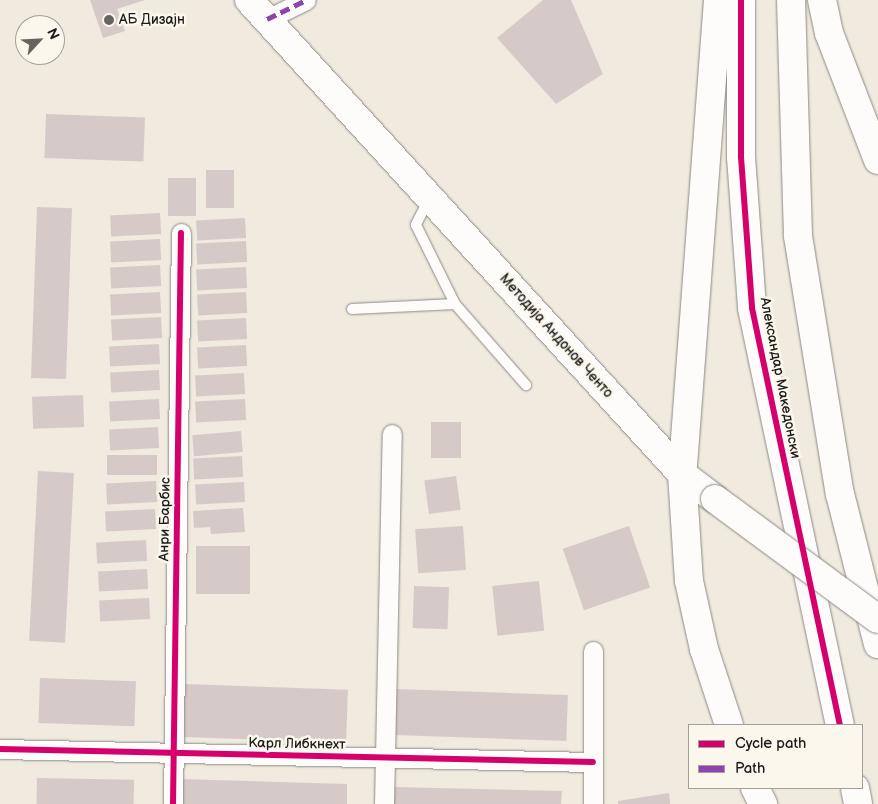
<!DOCTYPE html>
<meta charset="utf-8">
<style>
body{margin:0}
#map{position:relative;width:878px;height:804px;overflow:hidden;background:#f0eadf;font-family:"Balsamiq Sans",sans-serif}
div>[style]{position:absolute}
[style*='--x']{left:calc(var(--x)*1px);top:calc(var(--y)*1px);width:calc(var(--w)*1px);rotate:calc(var(--a)*1deg)}
.building>*{inset:0;background:#d6cac9;transform-origin:0 0}
.roads{filter:drop-shadow(0 0 1px #8c8a84) drop-shadow(0 0 1px #8c8a84)}
.lane>*{height:10px;margin:-5px;padding:0 5px;transform-origin:5px;border-radius:5px;background:#fdfcfa}
.street>*{height:19px;margin:-9.5px;padding:0 9.5px;transform-origin:9.5px;border-radius:9.5px;background:#fdfcfa}
.secondary>*{height:28px;margin:-14px;padding:0 14px;transform-origin:14px;border-radius:14px;background:#fdfcfa}
.bridges{filter:drop-shadow(0 0 1px #8c8a84) drop-shadow(0 0 1px #8c8a84)}
.secondary-bridge>*{height:28px;margin:-14px;padding:0 14px;transform-origin:14px;border-radius:14px;background:#fdfcfa}
.quiet>*{height:5px;margin-top:-2.5px;transform-origin:0;background:repeating-linear-gradient(90deg,#8e44ad 0 10px,transparent 0 15px)}
.cycleway>*{height:6px;margin:-3px;padding:0 3px;transform-origin:3px;border-radius:3px;background:#d6006c}
.dots>*{width:14px;height:14px;translate:-50% -50%;box-sizing:border-box;border:2px solid #fbf7ec;border-radius:50%}
span{translate:-50% -50%;white-space:nowrap;text-align:center;line-height:1.15;-webkit-text-stroke:5px #fbf7ec;paint-order:stroke}
.poi-label{font-size:14px;color:#1c1c1c}
.left{translate:0 -50%;text-align:left}
.street-label{font-size:14px;color:#1c1c1c}
.legend{position:absolute;left:688px;top:724px;width:175px;height:65px;box-sizing:border-box;background:#fbf7ec;border:1px solid #a29f99;margin:0;padding:6px 9px;list-style:none;font-size:15px;color:#1c1c1c}
.legend li{display:flex;align-items:center;gap:10px;height:25px}
.legend b{width:25px;border:1px solid #a29f99}
.north{position:absolute;left:15px;top:15px;width:50px;height:50px;box-sizing:border-box;background:#fbf7ec;border:1px solid #a29f99;border-radius:50%;rotate:65deg;font-size:14px;font-weight:700;line-height:20px;text-align:center;color:#1c1c1c}
.north::after{content:'';display:block;margin:auto;width:18px;height:22px;background:#666460;clip-path:polygon(50% 0,100% 100%,50% 72%,0 100%)}
</style>
<div id="map">
<div class="building">
<i style="clip-path:polygon(90px 0,145px 0,117px 9px,125px 31px,103px 38px)"></i>
<i style="clip-path:polygon(543px 0,571px 0,603px 74px,556px 104px,497px 38px)"></i>
<i style="left:46px;top:114px;width:99px;height:44px;rotate:2deg"></i>
<i style="left:206px;top:170px;width:28px;height:38px"></i>
<i style="left:168px;top:178px;width:28px;height:38px"></i>
<i style="left:37px;top:207px;width:35px;height:171px;rotate:2deg"></i>
<i style="left:160px;top:213px;width:21px;height:50px;rotate:87deg"></i>
<i style="left:245px;top:218px;width:20px;height:49px;rotate:87deg"></i>
<i style="left:160px;top:239px;width:21px;height:50px;rotate:87deg"></i>
<i style="left:246px;top:241px;width:21px;height:50px;rotate:87deg"></i>
<i style="left:160px;top:265px;width:21px;height:50px;rotate:87deg"></i>
<i style="left:246px;top:267px;width:21px;height:50px;rotate:87deg"></i>
<i style="left:160px;top:292px;width:21px;height:50px;rotate:87deg"></i>
<i style="left:246px;top:292px;width:21px;height:49px;rotate:87deg"></i>
<i style="left:161px;top:317px;width:21px;height:50px;rotate:87deg"></i>
<i style="left:246px;top:318px;width:21px;height:49px;rotate:87deg"></i>
<i style="left:159px;top:344px;width:20px;height:50px;rotate:87deg"></i>
<i style="left:246px;top:345px;width:21px;height:49px;rotate:87deg"></i>
<i style="left:159px;top:370px;width:20px;height:49px;rotate:87deg"></i>
<i style="left:244px;top:373px;width:21px;height:49px;rotate:87deg"></i>
<i style="left:83px;top:395px;width:32px;height:51px;rotate:88deg"></i>
<i style="left:159px;top:399px;width:20px;height:50px;rotate:87deg"></i>
<i style="left:245px;top:399px;width:21px;height:50px;rotate:87deg"></i>
<i style="left:431px;top:422px;width:30px;height:36px"></i>
<i style="left:158px;top:427px;width:21px;height:49px;rotate:87deg"></i>
<i style="left:241px;top:431px;width:21px;height:49px;rotate:85deg"></i>
<i style="left:157px;top:455px;width:20px;height:50px;rotate:90deg"></i>
<i style="left:242px;top:456px;width:21px;height:49px;rotate:87deg"></i>
<i style="left:38px;top:471px;width:36px;height:170px;rotate:3deg"></i>
<i style="left:456px;top:476px;width:34px;height:32px;rotate:82deg"></i>
<i style="left:156px;top:481px;width:21px;height:50px;rotate:87deg"></i>
<i style="left:244px;top:482px;width:20px;height:49px;rotate:87deg"></i>
<i style="clip-path:polygon(243px 508px,245px 532px,211px 534px,210px 527px,194px 528px,193px 511px)"></i>
<i style="left:155px;top:509px;width:20px;height:50px;rotate:87deg"></i>
<i style="left:463px;top:526px;width:44px;height:48px;rotate:86deg"></i>
<i style="left:629px;top:526px;width:65px;height:70px;rotate:71deg"></i>
<i style="left:146px;top:540px;width:21px;height:50px;rotate:87deg"></i>
<i style="left:250px;top:546px;width:48px;height:54px;rotate:90deg"></i>
<i style="left:147px;top:569px;width:20px;height:49px;rotate:87deg"></i>
<i style="left:539px;top:581px;width:50px;height:47px;rotate:84deg"></i>
<i style="left:414px;top:586px;width:35px;height:42px;rotate:2deg"></i>
<i style="left:149px;top:598px;width:21px;height:50px;rotate:87deg"></i>
<i style="left:40px;top:678px;width:96px;height:45px;rotate:2deg"></i>
<i style="left:184px;top:684px;width:164px;height:53px;rotate:2deg"></i>
<i style="left:396px;top:689px;width:172px;height:46px;rotate:2deg"></i>
<i style="left:37px;top:778px;width:97px;height:26px;rotate:1deg"></i>
<i style="clip-path:polygon(180px 779px,347px 784px,347px 804px,180px 804px)"></i>
<i style="clip-path:polygon(394px 787px,562px 791px,561px 804px,394px 804px)"></i>
<i style="clip-path:polygon(669px 793px,670px 804px,618px 804px,618px 801px)"></i>
</div>
<div class="roads">
<div class="lane">
<i style="--x:429;--y:199;--w:29;--a:117"></i>
<i style="--x:416;--y:225;--w:88;--a:63.7"></i>
<i style="--x:455;--y:304;--w:108;--a:48.8"></i>
<i style="--x:352;--y:309;--w:103;--a:-2.8"></i>
</div>
<div class="street">
<i style="--x:267;--y:19;--w:43;--a:-26"></i>
<i style="--x:593;--y:651;--w:153;--a:90"></i>
<i style="--x:0;--y:749;--w:593;--a:1.26"></i>
<i style="--x:173;--y:804;--w:571;--a:-89.2"></i>
<i style="--x:384;--y:804;--w:370;--a:-88.8"></i>
</div>
<div class="secondary">
<i style="--x:249;--y:0;--w:642;--a:47.59"></i>
<i style="--x:682;--y:474;--w:41;--a:37.1"></i>
<i style="--x:718;--y:0;--w:475;--a:94.3"></i>
<i style="--x:682;--y:474;--w:107;--a:86.3"></i>
<i style="--x:689;--y:581;--w:70;--a:77.6"></i>
<i style="--x:704;--y:649;--w:80;--a:71.8"></i>
<i style="--x:741;--y:0;--w:157;--a:90"></i>
<i style="--x:741;--y:157;--w:151;--a:85.8"></i>
<i style="--x:752;--y:308;--w:426;--a:78.1"></i>
<i style="--x:791;--y:0;--w:236;--a:88.3"></i>
<i style="--x:798;--y:236;--w:261;--a:80.8"></i>
<i style="--x:840;--y:494;--w:155;--a:75.8"></i>
<i style="--x:822;--y:0;--w:34;--a:78"></i>
<i style="--x:829;--y:33;--w:136;--a:68.9"></i>
<i style="--x:755;--y:788;--w:18;--a:63"></i>
<i style="--x:855;--y:788;--w:16;--a:79"></i>
</div>
</div>
<div class="bridges">
<div class="secondary-bridge">
<i style="--x:715;--y:499;--w:202;--a:36.4"></i>
</div>
</div>
<div class="quiet">
<i style="--x:267;--y:19;--w:43;--a:-26"></i>
</div>
<div class="cycleway">
<i style="--x:741;--y:0;--w:157;--a:90"></i>
<i style="--x:741;--y:157;--w:151;--a:85.8"></i>
<i style="--x:752;--y:308;--w:426;--a:78.1"></i>
<i style="--x:0;--y:749;--w:593;--a:1.26"></i>
<i style="--x:173;--y:804;--w:571;--a:-89.2"></i>
</div>
<div class="dots">
<i style="left:109px;top:20px;background:#666460"></i>
</div>
<div class="poi-label">
<span class="left" style="left:119px;top:20px">АБ Дизајн</span>
</div>
<div class="street-label">
<span style="left:556px;top:336px;rotate:48deg">Методија Андонов Ченто</span>
<span style="left:780px;top:378px;rotate:79deg">Александар Македонски</span>
<span style="left:165px;top:519px;rotate:-89deg">Анри Барбис</span>
<span style="left:297px;top:744px;rotate:1deg">Карл Либкнехт</span>
</div>
<ul class="legend">
<li><b style="height:6px;background:#d6006c"></b>Cycle path</li>
<li><b style="height:6px;background:#8e44ad"></b>Path</li>
</ul>
<div class="north">N</div>
</div>
